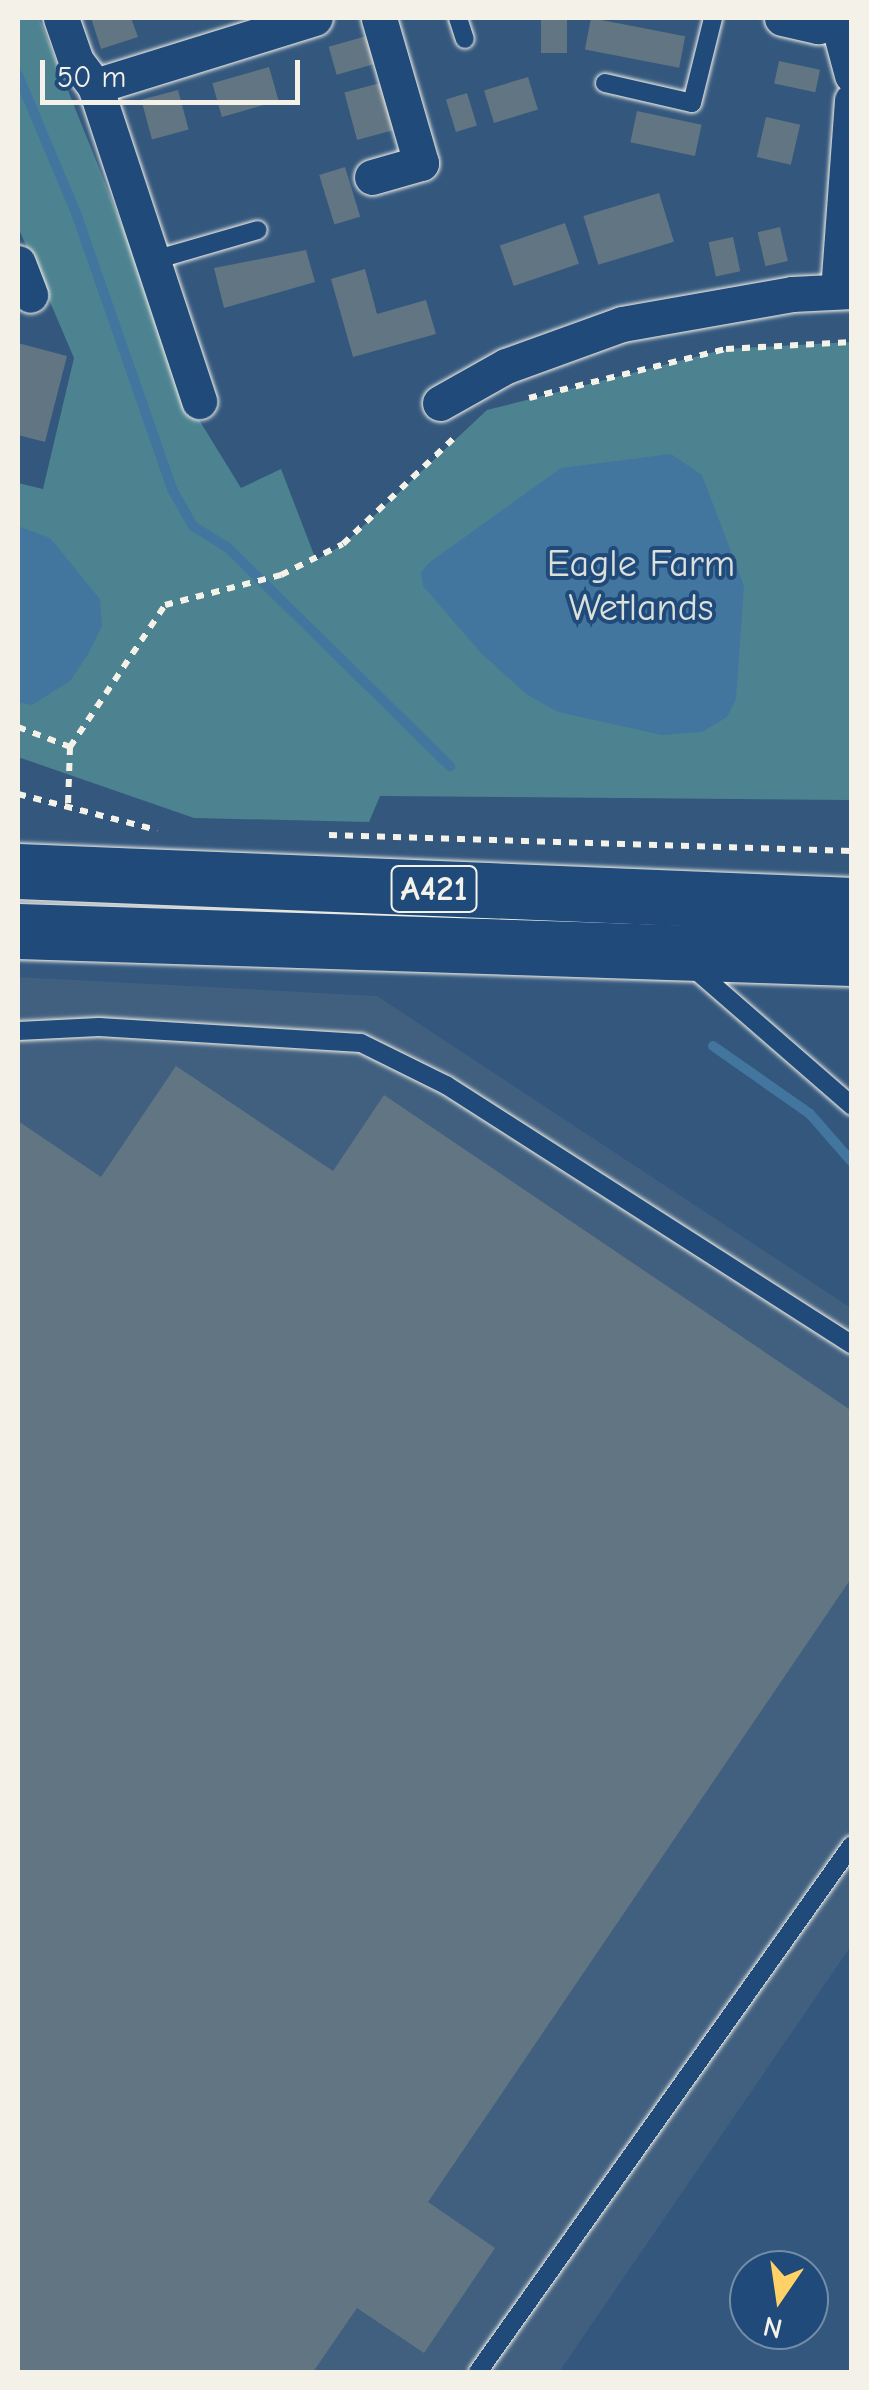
<!DOCTYPE html>
<style>
body{margin:0}
#map{position:relative;width:869px;height:2390px;overflow:hidden;background:#33577d;font-family:"Comic Neue",sans-serif}
div>[style]{position:absolute}
[style*='--x']{left:calc(var(--x)*1px);top:calc(var(--y)*1px);width:calc(var(--w)*1px);rotate:calc(var(--a)*1deg)}
.built>*{inset:0;background:#41607f}
.green>*{inset:0;background:#4d8391}
.water>*{inset:0;background:#42769f}
.stream>*{height:10px;margin:-5px;padding:0 5px;transform-origin:5px;border-radius:5px;background:#42769f}
.building>*{inset:0;background:#627583;transform-origin:0 0}
.path>*{height:6px;margin-top:-3px;transform-origin:0;background:repeating-linear-gradient(90deg,#f4f1e8 0 8px,transparent 0 16px)}
.roads{filter:drop-shadow(0 0 2px #f4f1e8) drop-shadow(0 0 2px #f4f1e8)}
.lane>*{height:18px;margin:-9px;padding:0 9px;transform-origin:9px;border-radius:9px;background:#1f4a7a}
.street>*{height:35px;margin:-17.5px;padding:0 17.5px;transform-origin:17.5px;border-radius:17.5px;background:#1f4a7a}
.highway>*{height:55px;margin:-27.5px;padding:0 27.5px;transform-origin:27.5px;border-radius:27.5px;background:#1f4a7a}
span{translate:-50% -50%;white-space:nowrap;text-align:center;line-height:1.15;-webkit-text-stroke:8px #1f4a7a;paint-order:stroke}
.shield-label span{padding:2px 8px;background:#1f4a7a;border:2px solid;border-radius:8px;-webkit-text-stroke-width:0}
.shield-label{font-size:35px;color:#f4f1e8;font-weight:700}
.park-label{font-size:38px;color:#dbe0db}
.frame{position:absolute;inset:0;border:20px solid #f4f1e8;pointer-events:none}
.north{position:absolute;left:729px;top:2250px;width:100px;height:100px;box-sizing:border-box;background:#1f4a7a;border:2px solid #748da6;border-radius:50%;rotate:193deg;font-size:28px;font-weight:700;line-height:40px;text-align:center;color:#f4f1e8}
.north::after{content:'';display:block;margin:auto;width:35px;height:45px;background:#ffd166;clip-path:polygon(50% 0,100% 100%,50% 72%,0 100%)}
.scale{position:absolute;left:40px;top:60px;width:260px;height:45px;box-sizing:border-box;border:5px solid #f4f1e8;border-top:0;padding-left:12px;font-size:30px;line-height:35px;white-space:nowrap;color:#f4f1e8;-webkit-text-stroke:8px #1f4a7a;paint-order:stroke}
</style>
<div id="map">
<div class="built">
<i style="clip-path:polygon(18px 977px,377px 996px,851px 1308px,851px 1946px,559px 2372px,18px 2372px)"></i>
</div>
<div class="green">
<i style="clip-path:polygon(18px 18px,39px 18px,201px 423px,241px 488px,281px 469px,316px 560px,344px 544px,487px 410px,726px 349px,851px 342px,851px 800px,380px 796px,369px 822px,194px 818px,18px 757px,18px 483px,43px 489px,74px 358px,18px 227px)"></i>
</div>
<div class="water">
<i style="clip-path:polygon(671px 454px,702px 475px,744px 586px,736px 699px,727px 717px,702px 732px,662px 735px,558px 712px,526px 694px,480px 652px,423px 586px,421px 572px,430px 562px,561px 468px)"></i>
<i style="clip-path:polygon(18px 526px,50px 538px,100px 599px,102px 626px,87px 656px,70px 681px,32px 705px,18px 702px)"></i>
</div>
<div class="stream">
<i style="--x:18;--y:75;--w:150;--a:67.2"></i>
<i style="--x:76;--y:213;--w:292;--a:70.8"></i>
<i style="--x:172;--y:489;--w:43;--a:60.4"></i>
<i style="--x:193;--y:526;--w:40;--a:32"></i>
<i style="--x:227;--y:547;--w:313;--a:44.5"></i>
<i style="--x:713;--y:1046;--w:118;--a:35"></i>
<i style="--x:810;--y:1114;--w:64;--a:48.8"></i>
</div>
<div class="building">
<i style="clip-path:polygon(91px 18px,131px 18px,138px 37px,101px 49px)"></i>
<i style="left:541px;top:18px;width:26px;height:35px"></i>
<i style="left:591px;top:18px;width:96px;height:32px;rotate:11deg"></i>
<i style="left:370px;top:35px;width:29px;height:43px;rotate:74deg"></i>
<i style="left:779px;top:61px;width:42px;height:23px;rotate:12deg"></i>
<i style="left:269px;top:67px;width:35px;height:59px;rotate:74deg"></i>
<i style="left:528px;top:77px;width:34px;height:46px;rotate:73deg"></i>
<i style="left:384px;top:82px;width:49px;height:41px;rotate:75deg"></i>
<i style="left:178px;top:90px;width:41px;height:38px;rotate:75deg"></i>
<i style="left:467px;top:93px;width:34px;height:22px;rotate:73deg"></i>
<i style="left:637px;top:111px;width:66px;height:32px;rotate:12deg"></i>
<i style="left:766px;top:117px;width:35px;height:41px;rotate:13deg"></i>
<i style="left:345px;top:167px;width:52px;height:27px;rotate:73deg"></i>
<i style="left:659px;top:193px;width:51px;height:79px;rotate:73deg"></i>
<i style="left:565px;top:223px;width:43px;height:69px;rotate:71deg"></i>
<i style="left:780px;top:227px;width:35px;height:23px;rotate:77deg"></i>
<i style="left:733px;top:237px;width:35px;height:25px;rotate:78deg"></i>
<i style="clip-path:polygon(306px 250px,315px 282px,224px 308px,214px 268px)"></i>
<i style="clip-path:polygon(365px 269px,377px 314px,426px 300px,436px 334px,353px 357px,331px 279px)"></i>
<i style="clip-path:polygon(18px 343px,67px 356px,45px 442px,18px 435px)"></i>
<i style="clip-path:polygon(176px 1066px,333px 1171px,384px 1095px,852px 1411px,852px 1577px,428px 2202px,495px 2248px,424px 2353px,357px 2308px,313px 2372px,18px 2372px,18px 1121px,101px 1177px)"></i>
</div>
<div class="path">
<i style="--x:529;--y:398;--w:203;--a:-14"></i>
<i style="--x:726;--y:349;--w:126;--a:-3.2"></i>
<i style="--x:18;--y:727;--w:56;--a:21"></i>
<i style="--x:70;--y:747;--w:58;--a:92"></i>
<i style="--x:70;--y:747;--w:171;--a:-56.2"></i>
<i style="--x:165;--y:605;--w:120;--a:-14.5"></i>
<i style="--x:281;--y:575;--w:69;--a:-26.6"></i>
<i style="--x:343;--y:544;--w:158;--a:-43.7"></i>
<i style="--x:18;--y:794;--w:144;--a:14.5"></i>
<i style="--x:329;--y:835;--w:523;--a:1.75"></i>
</div>
<div class="roads">
<div class="lane">
<i style="--x:458;--y:18;--w:22;--a:72"></i>
<i style="--x:605;--y:83;--w:89;--a:12.9"></i>
<i style="--x:692;--y:103;--w:88;--a:-76.1"></i>
<i style="--x:151;--y:261;--w:111;--a:-16.2"></i>
<i style="--x:690;--y:965;--w:215;--a:41"></i>
<i style="--x:18;--y:1031;--w:81;--a:-2.8"></i>
<i style="--x:99;--y:1027;--w:262;--a:3.5"></i>
<i style="--x:361;--y:1043;--w:95;--a:26.3"></i>
<i style="--x:446;--y:1085;--w:482;--a:32.6"></i>
<i style="--x:478;--y:2372;--w:646;--a:-54.64"></i>
</div>
<div class="street">
<i style="--x:61;--y:18;--w:46;--a:70.8"></i>
<i style="--x:76;--y:61;--w:31;--a:53"></i>
<i style="--x:95;--y:86;--w:332;--a:71.7"></i>
<i style="--x:782;--y:18;--w:37;--a:13"></i>
<i style="--x:818;--y:26;--w:24;--a:-19"></i>
<i style="--x:838;--y:23;--w:54;--a:74.9"></i>
<i style="--x:95;--y:86;--w:230;--a:-17.2"></i>
<i style="--x:372;--y:177;--w:51;--a:-15.9"></i>
<i style="--x:421;--y:163;--w:151;--a:-106.2"></i>
<i style="--x:18;--y:263;--w:34;--a:69"></i>
<i style="--x:838;--y:291;--w:191;--a:-85.8"></i>
<i style="--x:440;--y:403;--w:76;--a:-29.3"></i>
<i style="--x:506;--y:366;--w:123;--a:-19.9"></i>
<i style="--x:622;--y:324;--w:173;--a:-10"></i>
<i style="--x:792;--y:294;--w:60;--a:-2.9"></i>
</div>
<div class="highway">
<i style="--x:18;--y:871;--w:835;--a:2.33"></i>
<i style="--x:18;--y:931;--w:834;--a:1.85"></i>
</div>
</div>
<div class="shield-label">
<span style="left:434px;top:889px">A421</span>
</div>
<div class="park-label">
<span style="left:641px;top:587px">Eagle Farm<br>Wetlands</span>
</div>
<div class="frame"></div>
<div class="north">N</div>
<div class="scale">50 m</div>
</div>
